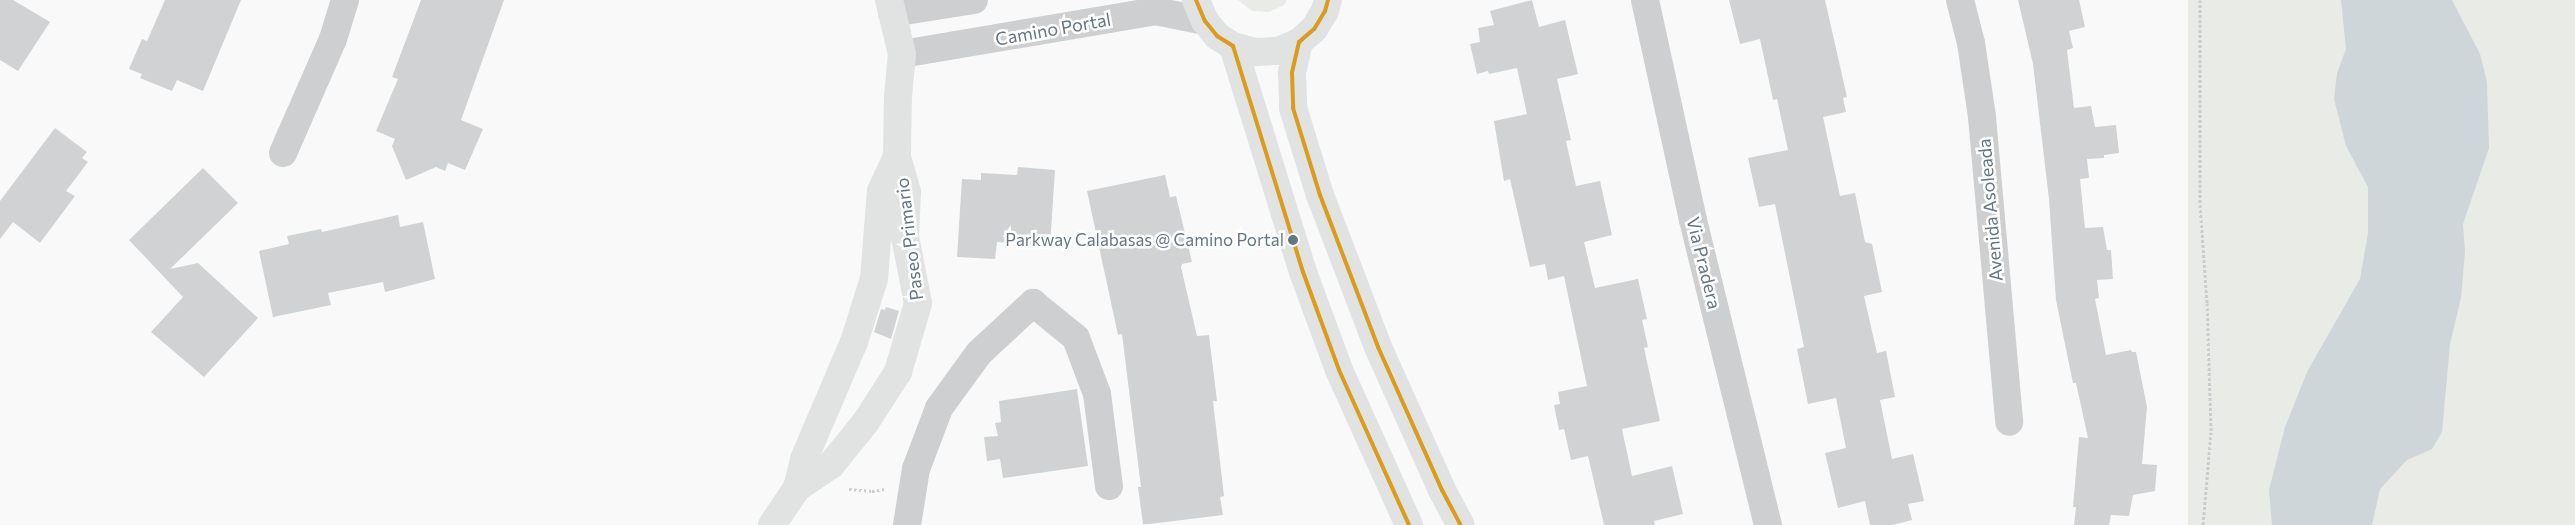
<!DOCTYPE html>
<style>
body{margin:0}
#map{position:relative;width:2575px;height:525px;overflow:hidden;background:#f9f9f9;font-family:Commissioner,sans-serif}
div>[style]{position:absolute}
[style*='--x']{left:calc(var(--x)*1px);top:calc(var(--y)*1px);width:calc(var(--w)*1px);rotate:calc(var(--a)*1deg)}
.green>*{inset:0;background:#e8ebe6;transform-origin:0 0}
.water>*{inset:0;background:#ced6d9}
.building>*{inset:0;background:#d0d2d3}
.path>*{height:3px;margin-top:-1.5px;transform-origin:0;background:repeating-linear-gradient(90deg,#cbcccd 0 2.5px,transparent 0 5px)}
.street>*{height:28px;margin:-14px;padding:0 14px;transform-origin:14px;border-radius:14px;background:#cecfd0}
.secondary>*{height:28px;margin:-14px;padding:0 14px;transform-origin:14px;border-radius:14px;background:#e1e2e2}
.bus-1>*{height:4px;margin:-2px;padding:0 2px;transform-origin:2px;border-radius:2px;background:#da9c1a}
.dots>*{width:14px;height:14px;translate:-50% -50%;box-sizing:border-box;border:2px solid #fff;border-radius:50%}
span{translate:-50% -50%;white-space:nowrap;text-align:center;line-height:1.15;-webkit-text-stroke:5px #fff;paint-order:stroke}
.bus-label{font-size:17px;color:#657683}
.right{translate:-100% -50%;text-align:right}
.street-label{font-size:18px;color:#657683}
</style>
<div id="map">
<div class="green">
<i style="clip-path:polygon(1238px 0,1287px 0,1284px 5px,1269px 12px,1252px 11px)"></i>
<i style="left:2188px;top:0;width:387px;height:525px"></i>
</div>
<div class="water">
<i style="clip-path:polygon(2341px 0,2452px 0,2480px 54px,2487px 82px,2489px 148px,2463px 224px,2465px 251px,2461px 298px,2450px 344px,2442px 432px,2432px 449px,2407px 460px,2380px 489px,2372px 525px,2272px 525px,2269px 490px,2285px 427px,2307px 372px,2360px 279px,2368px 233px,2368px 187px,2346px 146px,2334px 99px,2337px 73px,2346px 49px)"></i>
</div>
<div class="building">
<i style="clip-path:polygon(0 0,13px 0,50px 22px,18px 71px,0 60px)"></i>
<i style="clip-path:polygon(165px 0,241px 0,203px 91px,177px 80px,172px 91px,140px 78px,142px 74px,129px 69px,142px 39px,147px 41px)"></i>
<i style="clip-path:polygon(421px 0,504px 0,461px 120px,483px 129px,465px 170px,448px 163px,445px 171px,436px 167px,406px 180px,392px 146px,395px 139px,376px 131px,398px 79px,392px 77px)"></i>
<i style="clip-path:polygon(1532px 0,1539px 27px,1565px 20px,1578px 74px,1557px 79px,1571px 140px,1566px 141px,1576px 186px,1600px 181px,1612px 235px,1584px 242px,1595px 288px,1638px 279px,1647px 319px,1642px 320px,1648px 347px,1644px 348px,1660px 421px,1622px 429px,1632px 476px,1672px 466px,1683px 514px,1654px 521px,1655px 525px,1604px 525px,1588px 456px,1571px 460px,1564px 429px,1559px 430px,1554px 405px,1560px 404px,1558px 392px,1587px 386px,1564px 276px,1548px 280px,1545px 264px,1530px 267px,1510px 179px,1504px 181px,1494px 121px,1527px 114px,1517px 68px,1489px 74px,1488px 71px,1477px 74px,1470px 44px,1480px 42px,1478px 28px,1494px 25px,1490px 11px)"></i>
<i style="clip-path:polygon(1729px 0,1825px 0,1847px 97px,1843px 98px,1846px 112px,1823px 117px,1840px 196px,1855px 193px,1865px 242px,1872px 244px,1882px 292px,1864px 296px,1877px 353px,1886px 351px,1895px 397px,1880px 400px,1892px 459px,1913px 454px,1924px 501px,1908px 504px,1912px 520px,1892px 525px,1870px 525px,1865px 501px,1838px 508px,1825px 453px,1846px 448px,1836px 398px,1808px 404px,1797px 349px,1804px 347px,1775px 204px,1759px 207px,1748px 158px,1788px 150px,1777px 99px,1773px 100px,1760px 39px,1740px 44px)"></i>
<i style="clip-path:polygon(2018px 0,2079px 0,2085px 27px,2069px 31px,2073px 48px,2067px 50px,2074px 108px,2091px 106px,2095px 127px,2116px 125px,2119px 153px,2104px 155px,2104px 158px,2087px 159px,2089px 178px,2080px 179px,2085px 228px,2103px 227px,2107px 250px,2111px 250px,2113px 279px,2097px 280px,2099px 298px,2095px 299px,2106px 355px,2131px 350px,2132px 352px,2136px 352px,2147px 407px,2142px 464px,2157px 465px,2155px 491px,2133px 495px,2129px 516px,2111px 515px,2109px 525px,2074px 525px,2076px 507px,2073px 507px,2079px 437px,2088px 438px,2076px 383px,2073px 383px,2056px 300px,2049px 199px,2033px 64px)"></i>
<i style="clip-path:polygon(55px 128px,87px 152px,82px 158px,88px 162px,66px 191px,75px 196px,40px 243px,13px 222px,0 239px,0 201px)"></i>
<i style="clip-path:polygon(1018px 167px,1055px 170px,1050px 246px,997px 242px,995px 259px,957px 257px,962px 179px,981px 180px,981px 173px,1017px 175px)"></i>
<i style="clip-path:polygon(203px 168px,238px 203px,170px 269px,198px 263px,258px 318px,204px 377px,151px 332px,183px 297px,129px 240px)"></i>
<i style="clip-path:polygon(1165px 175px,1170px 197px,1176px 196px,1192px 262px,1182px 264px,1181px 267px,1197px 336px,1209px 335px,1217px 401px,1213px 401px,1224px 496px,1220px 497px,1223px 515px,1149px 524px,1143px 524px,1138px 487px,1141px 487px,1122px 334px,1118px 335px,1087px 191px)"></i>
<i style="clip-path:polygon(398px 215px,400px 227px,423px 222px,435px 279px,385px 292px,383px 282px,328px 293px,331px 305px,273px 317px,259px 251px,289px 244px,287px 236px,321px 229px,322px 232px)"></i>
<i style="clip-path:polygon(886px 307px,899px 311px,891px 339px,874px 332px,881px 309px,885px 310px)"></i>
<i style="clip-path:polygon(1077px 389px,1088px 466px,1003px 478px,1000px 459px,987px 461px,984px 437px,998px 436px,995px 423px,1001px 422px,999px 401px)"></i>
</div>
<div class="path">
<i style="--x:2200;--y:0;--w:205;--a:90"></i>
<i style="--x:2200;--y:205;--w:98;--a:85.9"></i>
<i style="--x:2207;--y:303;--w:129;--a:88.2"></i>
<i style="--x:2211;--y:432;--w:93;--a:94.9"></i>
<i style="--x:849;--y:489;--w:23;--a:5"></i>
<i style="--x:872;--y:491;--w:13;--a:-9"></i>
</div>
<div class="street">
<i style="--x:1645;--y:0;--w:225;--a:77.7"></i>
<i style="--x:1693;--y:220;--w:314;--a:76.2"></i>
<i style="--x:1960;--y:0;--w:44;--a:75.7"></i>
<i style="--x:1971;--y:43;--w:75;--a:81.5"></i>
<i style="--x:1982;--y:117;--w:306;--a:84.9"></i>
<i style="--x:892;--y:13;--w:83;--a:-9"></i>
<i style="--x:902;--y:54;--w:257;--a:-9.6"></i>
<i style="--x:1155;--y:11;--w:51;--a:11.3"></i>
<i style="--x:283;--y:153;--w:124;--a:-66.3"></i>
<i style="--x:333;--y:39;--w:41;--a:-72.9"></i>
<i style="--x:907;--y:525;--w:57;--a:-80.9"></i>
<i style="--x:916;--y:469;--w:65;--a:-69.3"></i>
<i style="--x:939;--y:408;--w:68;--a:-54"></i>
<i style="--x:979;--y:353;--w:74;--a:-42.8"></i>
<i style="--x:1033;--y:303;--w:55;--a:39.1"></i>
<i style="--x:1076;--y:338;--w:60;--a:69.4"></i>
<i style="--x:1097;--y:394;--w:93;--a:82.6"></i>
</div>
<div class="secondary">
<i style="--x:1196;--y:0;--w:23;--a:67"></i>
<i style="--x:1205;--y:21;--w:19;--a:51"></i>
<i style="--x:1217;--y:36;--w:19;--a:32"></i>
<i style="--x:1233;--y:46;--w:24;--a:15"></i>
<i style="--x:1256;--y:52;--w:22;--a:-3"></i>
<i style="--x:1278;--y:51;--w:23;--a:-23"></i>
<i style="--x:1299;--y:42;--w:20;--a:-41"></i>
<i style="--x:1314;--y:29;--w:21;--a:-59"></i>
<i style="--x:1325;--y:11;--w:11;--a:-75"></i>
<i style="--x:1299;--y:42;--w:32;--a:103"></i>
<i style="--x:1292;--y:73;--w:35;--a:88"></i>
<i style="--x:1293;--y:108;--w:91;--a:72.8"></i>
<i style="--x:1320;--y:195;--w:163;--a:69.1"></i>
<i style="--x:1378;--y:347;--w:157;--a:65.9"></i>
<i style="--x:1442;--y:490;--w:40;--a:62"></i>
<i style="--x:1233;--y:46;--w:237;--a:72.8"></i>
<i style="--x:1303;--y:272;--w:104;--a:69.8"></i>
<i style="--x:1339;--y:370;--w:170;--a:65.7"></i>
<i style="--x:797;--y:488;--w:41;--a:-34.1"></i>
<i style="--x:831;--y:465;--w:54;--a:-51"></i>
<i style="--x:865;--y:423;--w:61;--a:-57.1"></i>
<i style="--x:898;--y:372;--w:72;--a:-73.8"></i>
<i style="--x:918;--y:303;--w:67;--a:-101.1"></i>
<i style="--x:905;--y:237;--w:45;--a:-87.5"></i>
<i style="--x:907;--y:192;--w:36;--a:-106"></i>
<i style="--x:897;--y:157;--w:61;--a:-89.1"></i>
<i style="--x:898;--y:96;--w:42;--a:-84.6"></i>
<i style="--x:902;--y:54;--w:56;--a:-103.5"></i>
<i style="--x:772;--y:525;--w:45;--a:-56"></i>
<i style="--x:797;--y:488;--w:30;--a:-76"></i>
<i style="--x:804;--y:459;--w:127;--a:-66.9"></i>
<i style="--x:854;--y:342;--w:66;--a:-72.4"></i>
<i style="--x:874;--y:279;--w:88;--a:-85.5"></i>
<i style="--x:881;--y:191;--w:38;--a:-65"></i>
</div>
<div class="bus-1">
<i style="--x:1196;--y:0;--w:23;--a:67"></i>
<i style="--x:1205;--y:21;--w:19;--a:51"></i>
<i style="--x:1217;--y:36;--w:19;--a:32"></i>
<i style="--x:1233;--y:46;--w:237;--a:72.8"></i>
<i style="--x:1303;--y:272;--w:104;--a:69.8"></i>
<i style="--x:1339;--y:370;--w:170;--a:65.7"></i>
<i style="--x:1328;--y:0;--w:11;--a:105"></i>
<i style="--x:1325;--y:11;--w:21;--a:121"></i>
<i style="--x:1314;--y:29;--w:20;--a:139"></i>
<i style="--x:1299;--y:42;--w:32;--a:103"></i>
<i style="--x:1292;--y:73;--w:35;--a:88"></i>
<i style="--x:1293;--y:108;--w:91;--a:72.8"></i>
<i style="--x:1320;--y:195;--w:163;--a:69.1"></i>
<i style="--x:1378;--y:347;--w:157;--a:65.9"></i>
<i style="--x:1442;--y:490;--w:40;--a:62"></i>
</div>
<div class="dots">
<i style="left:1293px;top:240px;background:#657683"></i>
</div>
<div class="bus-label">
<span class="right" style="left:1284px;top:240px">Parkway Calabasas @ Camino Portal</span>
</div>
<div class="street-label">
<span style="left:1053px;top:29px;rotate:-10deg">Camino Portal</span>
<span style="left:1990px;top:210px;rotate:-95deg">Avenida Asoleada</span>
<span style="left:909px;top:239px;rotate:-97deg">Paseo Primario</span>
<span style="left:1704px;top:263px;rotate:76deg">Via Pradera</span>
</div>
</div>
